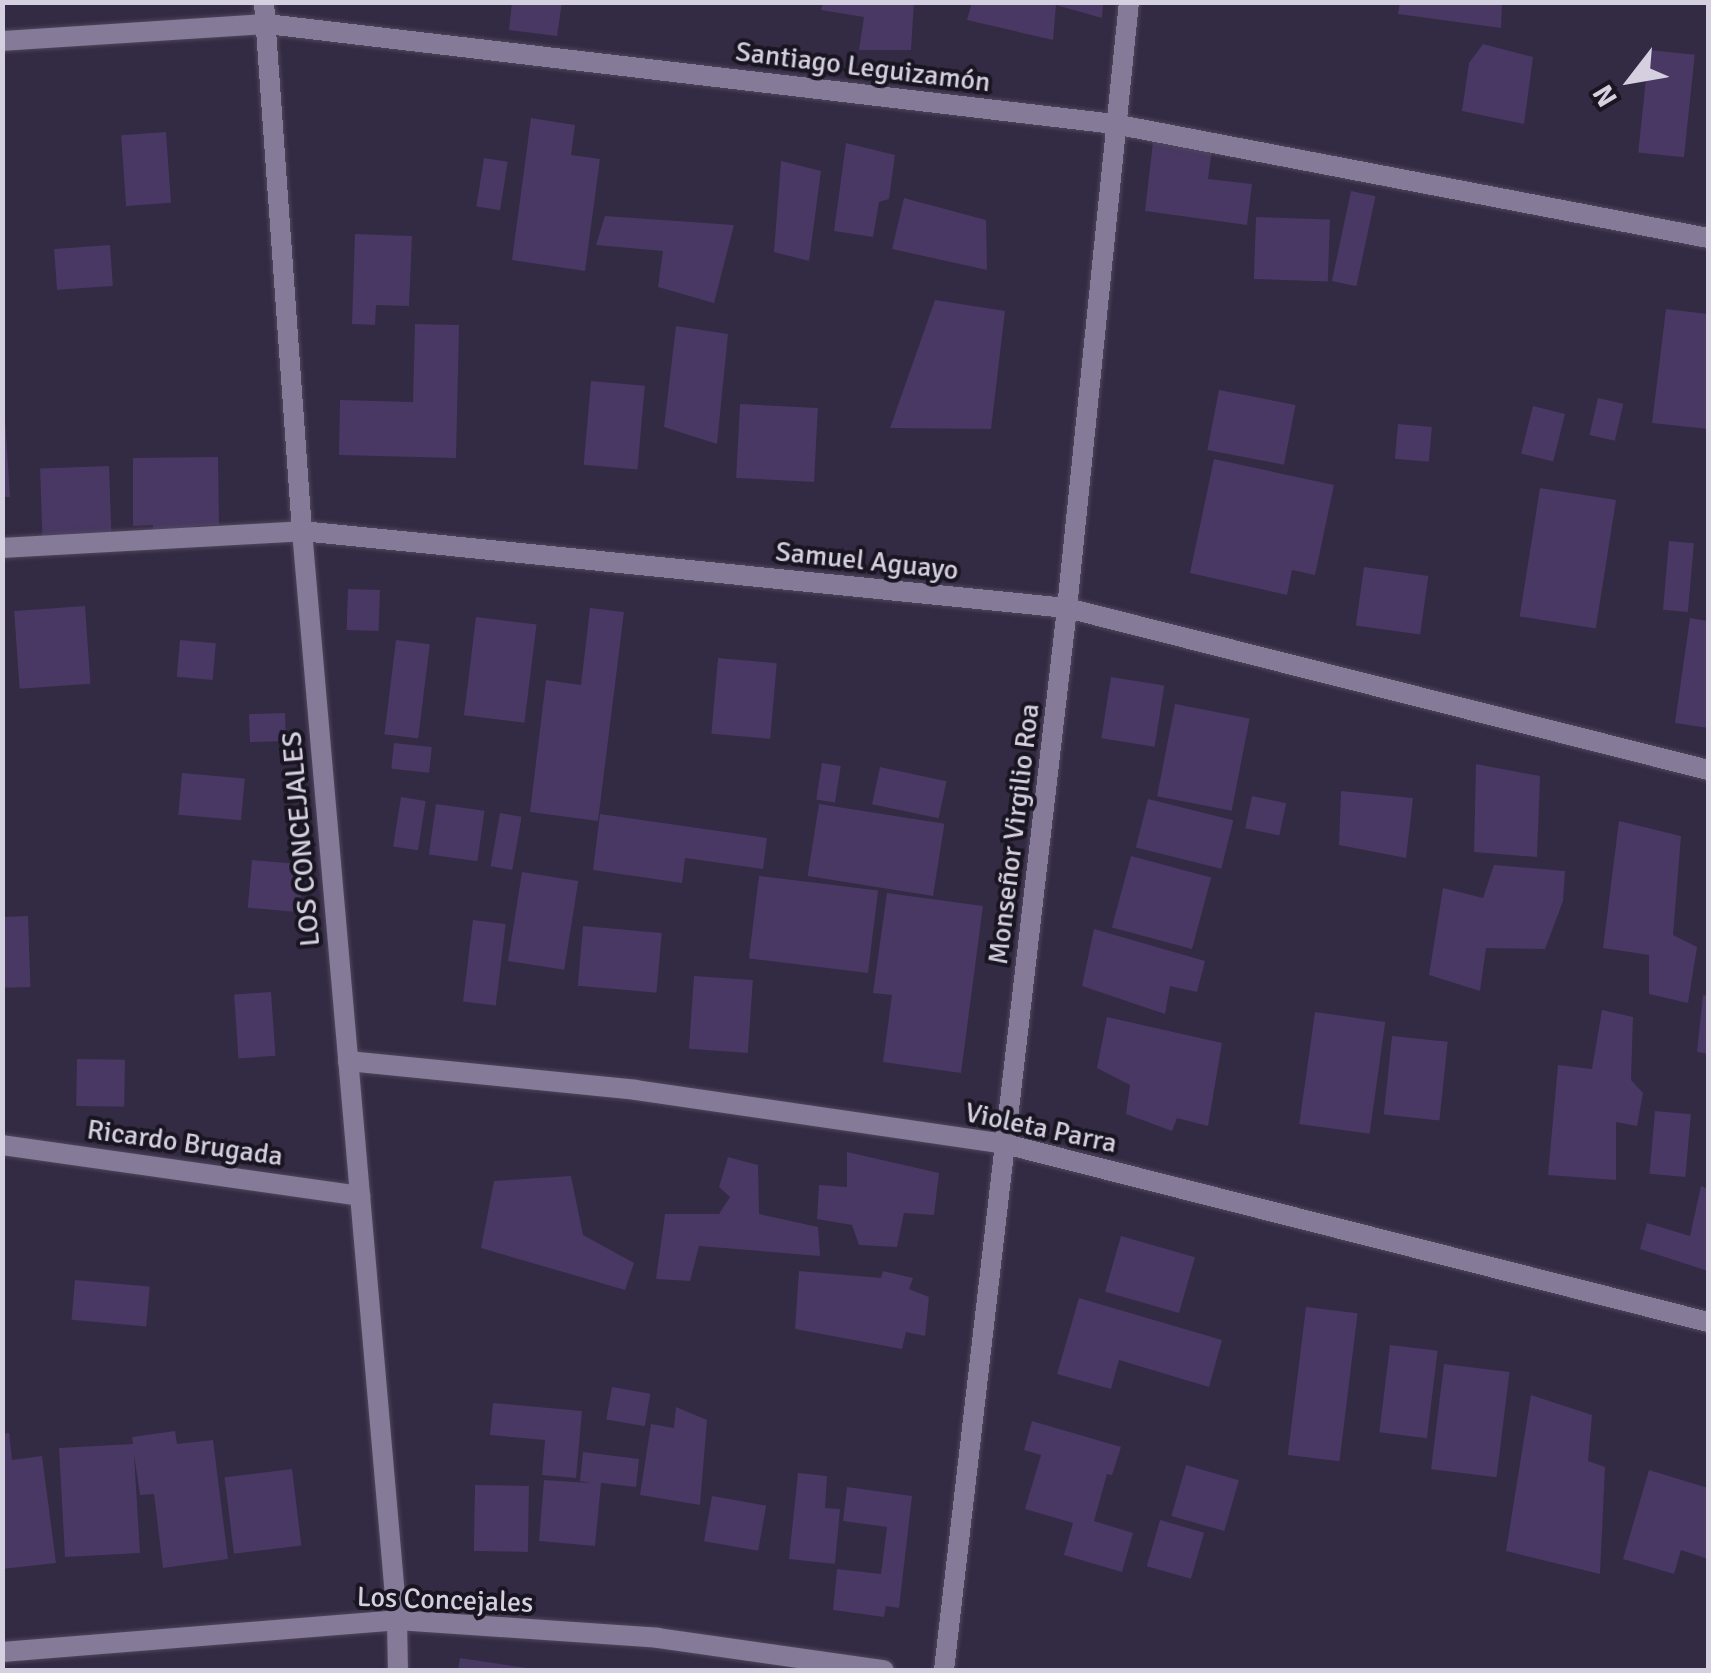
<!DOCTYPE html>
<meta charset="utf-8">
<style>
body{margin:0}
#map{position:relative;width:1711px;height:1673px;overflow:hidden;background:#332a43;font-family:Signika,sans-serif}
div>[style]{position:absolute}
[style*='--x']{left:calc(var(--x)*1px);top:calc(var(--y)*1px);width:calc(var(--w)*1px);rotate:calc(var(--a)*1deg)}
.building>*{inset:0;background:#483863;transform-origin:0 0}
.roads{filter:drop-shadow(0 0 2px #4f475c) drop-shadow(0 0 2px #4f475c)}
.street>*{height:20px;margin:-10px;padding:0 10px;transform-origin:10px;border-radius:10px;background:#857b98}
span{translate:-50% -50%;white-space:nowrap;text-align:center;line-height:1.15;-webkit-text-stroke:8px #191521;paint-order:stroke}
.street-label{font-size:28px;color:#d5d0e0}
.frame{position:absolute;inset:0;border:5px solid #d5d0e0;pointer-events:none}
.north{position:absolute;left:1581px;top:30px;width:100px;height:100px;-webkit-text-stroke:8px #191521;paint-order:stroke;rotate:239deg;font-size:28px;font-weight:700;line-height:40px;text-align:center;color:#d5d0e0}
.north::after{content:'';display:block;margin:auto;width:35px;height:45px;background:#d5d0e0;clip-path:polygon(50% 0,100% 100%,50% 72%,0 100%)}
</style>
<div id="map">
<div class="building">
<i style="clip-path:polygon(512px 2px,562px 2px,557px 36px,509px 30px)"></i>
<i style="clip-path:polygon(823px 2px,914px 2px,911px 50px,859px 50px,864px 17px,821px 10px)"></i>
<i style="clip-path:polygon(972px 2px,1103px 2px,1102px 18px,1056px 5px,1053px 40px,967px 20px)"></i>
<i style="clip-path:polygon(1400px 2px,1502px 2px,1501px 28px,1398px 14px)"></i>
<i style="clip-path:polygon(1483px 44px,1533px 57px,1524px 124px,1462px 111px,1469px 63px)"></i>
<i style="left:1649px;top:50px;width:46px;height:103px;rotate:6deg"></i>
<i style="clip-path:polygon(531px 118px,575px 125px,571px 155px,600px 159px,585px 271px,512px 260px)"></i>
<i style="left:166px;top:132px;width:71px;height:45px;rotate:86deg"></i>
<i style="clip-path:polygon(1153px 142px,1212px 149px,1208px 179px,1252px 184px,1247px 225px,1145px 211px)"></i>
<i style="clip-path:polygon(846px 143px,895px 155px,889px 199px,879px 202px,873px 237px,834px 231px)"></i>
<i style="left:484px;top:158px;width:24px;height:49px;rotate:9deg"></i>
<i style="clip-path:polygon(781px 161px,821px 171px,809px 261px,774px 252px)"></i>
<i style="left:1351px;top:191px;width:25px;height:92px;rotate:12deg"></i>
<i style="clip-path:polygon(904px 198px,986px 220px,987px 270px,892px 249px)"></i>
<i style="clip-path:polygon(605px 216px,734px 225px,714px 303px,658px 287px,663px 251px,596px 245px)"></i>
<i style="left:1256px;top:217px;width:74px;height:62px;rotate:2deg"></i>
<i style="clip-path:polygon(355px 234px,412px 236px,409px 306px,376px 305px,375px 325px,352px 324px)"></i>
<i style="left:110px;top:245px;width:41px;height:56px;rotate:86deg"></i>
<i style="clip-path:polygon(935px 300px,1005px 311px,991px 429px,890px 428px)"></i>
<i style="clip-path:polygon(1666px 309px,1708px 314px,1708px 429px,1652px 423px)"></i>
<i style="clip-path:polygon(415px 324px,459px 325px,456px 458px,339px 455px,340px 400px,413px 402px)"></i>
<i style="clip-path:polygon(676px 326px,728px 334px,717px 444px,664px 427px)"></i>
<i style="left:591px;top:381px;width:54px;height:84px;rotate:5deg"></i>
<i style="left:1219px;top:390px;width:78px;height:61px;rotate:11deg"></i>
<i style="left:1598px;top:398px;width:26px;height:38px;rotate:13deg"></i>
<i style="left:740px;top:404px;width:78px;height:74px;rotate:3deg"></i>
<i style="left:1533px;top:406px;width:33px;height:49px;rotate:14deg"></i>
<i style="clip-path:polygon(2px 418px,5px 418px,10px 497px,2px 497px)"></i>
<i style="left:1398px;top:424px;width:34px;height:35px;rotate:5deg"></i>
<i style="clip-path:polygon(218px 457px,219px 525px,195px 526px,196px 537px,154px 537px,153px 525px,133px 526px,133px 458px)"></i>
<i style="clip-path:polygon(1214px 459px,1334px 485px,1315px 575px,1292px 570px,1287px 595px,1190px 573px)"></i>
<i style="left:109px;top:466px;width:70px;height:69px;rotate:88deg"></i>
<i style="left:1540px;top:488px;width:77px;height:130px;rotate:9deg"></i>
<i style="left:1669px;top:541px;width:25px;height:69px;rotate:5deg"></i>
<i style="left:1364px;top:567px;width:65px;height:59px;rotate:8deg"></i>
<i style="left:348px;top:589px;width:32px;height:41px;rotate:2deg"></i>
<i style="left:85px;top:606px;width:78px;height:71px;rotate:86deg"></i>
<i style="clip-path:polygon(590px 608px,624px 612px,598px 821px,530px 812px,546px 680px,581px 685px)"></i>
<i style="left:476px;top:617px;width:61px;height:99px;rotate:7deg"></i>
<i style="clip-path:polygon(1690px 618px,1708px 621px,1708px 728px,1675px 723px)"></i>
<i style="left:180px;top:640px;width:36px;height:37px;rotate:5deg"></i>
<i style="left:396px;top:640px;width:34px;height:95px;rotate:7deg"></i>
<i style="left:718px;top:658px;width:59px;height:76px;rotate:5deg"></i>
<i style="left:1111px;top:677px;width:54px;height:62px;rotate:9deg"></i>
<i style="left:1175px;top:704px;width:76px;height:94px;rotate:11deg"></i>
<i style="left:285px;top:713px;width:28px;height:36px;rotate:88deg"></i>
<i style="left:394px;top:743px;width:38px;height:26px;rotate:6deg"></i>
<i style="left:822px;top:763px;width:19px;height:37px;rotate:9deg"></i>
<i style="clip-path:polygon(1476px 764px,1540px 776px,1537px 857px,1474px 852px)"></i>
<i style="left:880px;top:767px;width:68px;height:38px;rotate:12deg"></i>
<i style="left:182px;top:773px;width:63px;height:42px;rotate:5deg"></i>
<i style="clip-path:polygon(1341px 791px,1413px 798px,1406px 858px,1339px 845px)"></i>
<i style="left:1252px;top:796px;width:35px;height:33px;rotate:12deg"></i>
<i style="left:401px;top:797px;width:25px;height:50px;rotate:9deg"></i>
<i style="left:1148px;top:799px;width:88px;height:50px;rotate:14deg"></i>
<i style="left:436px;top:804px;width:49px;height:51px;rotate:8deg"></i>
<i style="left:819px;top:804px;width:127px;height:73px;rotate:9deg"></i>
<i style="left:500px;top:813px;width:22px;height:54px;rotate:10deg"></i>
<i style="clip-path:polygon(600px 814px,767px 838px,763px 869px,685px 858px,682px 883px,593px 870px)"></i>
<i style="clip-path:polygon(1619px 821px,1681px 836px,1673px 935px,1697px 947px,1688px 1003px,1649px 994px,1649px 955px,1603px 948px)"></i>
<i style="left:1131px;top:856px;width:83px;height:74px;rotate:15deg"></i>
<i style="left:252px;top:860px;width:52px;height:48px;rotate:5deg"></i>
<i style="clip-path:polygon(1494px 865px,1565px 871px,1563px 901px,1545px 949px,1486px 948px,1480px 991px,1429px 975px,1443px 888px,1483px 898px)"></i>
<i style="left:522px;top:872px;width:57px;height:90px;rotate:9deg"></i>
<i style="left:759px;top:876px;width:120px;height:83px;rotate:7deg"></i>
<i style="clip-path:polygon(887px 893px,983px 906px,961px 1073px,883px 1062px,892px 995px,873px 993px)"></i>
<i style="left:28px;top:916px;width:71px;height:26px;rotate:88deg"></i>
<i style="left:473px;top:920px;width:33px;height:82px;rotate:7deg"></i>
<i style="left:583px;top:926px;width:79px;height:60px;rotate:5deg"></i>
<i style="clip-path:polygon(1094px 929px,1205px 961px,1197px 992px,1170px 986px,1165px 1014px,1082px 986px)"></i>
<i style="left:694px;top:976px;width:59px;height:73px;rotate:4deg"></i>
<i style="left:271px;top:992px;width:64px;height:37px;rotate:86deg"></i>
<i style="clip-path:polygon(1703px 995px,1708px 996px,1708px 1054px,1697px 1052px)"></i>
<i style="clip-path:polygon(1602px 1010px,1633px 1017px,1631px 1080px,1643px 1093px,1637px 1126px,1616px 1122px,1616px 1180px,1548px 1175px,1558px 1065px,1592px 1069px)"></i>
<i style="left:1315px;top:1012px;width:71px;height:113px;rotate:8deg"></i>
<i style="clip-path:polygon(1107px 1017px,1222px 1043px,1208px 1126px,1177px 1118px,1172px 1131px,1126px 1114px,1130px 1085px,1097px 1068px)"></i>
<i style="left:1392px;top:1036px;width:56px;height:79px;rotate:6deg"></i>
<i style="left:77px;top:1059px;width:48px;height:47px;rotate:1deg"></i>
<i style="left:1655px;top:1111px;width:36px;height:63px;rotate:5deg"></i>
<i style="clip-path:polygon(847px 1152px,939px 1173px,934px 1215px,904px 1213px,897px 1247px,859px 1245px,852px 1225px,817px 1219px,819px 1185px,847px 1187px)"></i>
<i style="clip-path:polygon(728px 1157px,758px 1165px,759px 1214px,818px 1227px,820px 1256px,699px 1246px,690px 1281px,656px 1279px,665px 1214px,719px 1214px,730px 1197px,719px 1187px)"></i>
<i style="clip-path:polygon(571px 1176px,583px 1235px,634px 1263px,625px 1290px,481px 1248px,494px 1181px)"></i>
<i style="clip-path:polygon(1701px 1186px,1708px 1189px,1708px 1271px,1640px 1249px,1647px 1223px,1690px 1236px)"></i>
<i style="left:1121px;top:1236px;width:77px;height:58px;rotate:16deg"></i>
<i style="clip-path:polygon(799px 1271px,881px 1278px,883px 1271px,913px 1278px,909px 1289px,929px 1297px,925px 1336px,906px 1332px,902px 1349px,795px 1329px)"></i>
<i style="left:75px;top:1280px;width:75px;height:40px;rotate:5deg"></i>
<i style="clip-path:polygon(1079px 1298px,1222px 1340px,1209px 1387px,1119px 1360px,1111px 1389px,1057px 1374px)"></i>
<i style="left:1306px;top:1307px;width:52px;height:149px;rotate:7deg"></i>
<i style="left:1390px;top:1345px;width:48px;height:88px;rotate:7deg"></i>
<i style="left:1444px;top:1364px;width:66px;height:106px;rotate:7deg"></i>
<i style="left:612px;top:1387px;width:39px;height:33px;rotate:10deg"></i>
<i style="clip-path:polygon(1531px 1395px,1592px 1415px,1588px 1461px,1605px 1467px,1600px 1574px,1506px 1551px)"></i>
<i style="clip-path:polygon(493px 1403px,582px 1411px,576px 1478px,542px 1475px,545px 1440px,490px 1435px)"></i>
<i style="clip-path:polygon(676px 1407px,707px 1420px,700px 1505px,640px 1495px,651px 1424px,674px 1428px)"></i>
<i style="clip-path:polygon(1032px 1421px,1121px 1447px,1112px 1475px,1107px 1474px,1094px 1521px,1133px 1533px,1122px 1572px,1064px 1555px,1073px 1523px,1025px 1509px,1041px 1455px,1024px 1450px)"></i>
<i style="clip-path:polygon(175px 1431px,177px 1444px,213px 1440px,228px 1559px,163px 1568px,154px 1494px,140px 1495px,134px 1454px,140px 1553px,65px 1557px,59px 1448px,133px 1444px,132px 1437px)"></i>
<i style="clip-path:polygon(9px 1433px,12px 1460px,42px 1456px,56px 1563px,2px 1569px,2px 1434px)"></i>
<i style="clip-path:polygon(583px 1452px,639px 1459px,636px 1487px,601px 1483px,595px 1546px,539px 1541px,544px 1480px,591px 1483px,580px 1481px)"></i>
<i style="left:1186px;top:1465px;width:55px;height:53px;rotate:16deg"></i>
<i style="left:292px;top:1469px;width:77px;height:68px;rotate:83deg"></i>
<i style="clip-path:polygon(1649px 1470px,1708px 1488px,1708px 1559px,1681px 1550px,1674px 1574px,1623px 1559px)"></i>
<i style="clip-path:polygon(798px 1473px,827px 1476px,825px 1508px,840px 1509px,835px 1564px,789px 1559px)"></i>
<i style="left:475px;top:1485px;width:54px;height:66px;rotate:1deg"></i>
<i style="clip-path:polygon(847px 1487px,912px 1496px,899px 1608px,886px 1606px,884px 1617px,833px 1610px,837px 1569px,881px 1574px,887px 1527px,843px 1521px)"></i>
<i style="left:712px;top:1496px;width:55px;height:46px;rotate:10deg"></i>
<i style="left:1160px;top:1520px;width:46px;height:48px;rotate:16deg"></i>
<i style="clip-path:polygon(460px 1658px,527px 1668px,527px 1670px,458px 1670px)"></i>
</div>
<div class="roads">
<div class="street">
<i style="--x:264;--y:2;--w:530;--a:85.89"></i>
<i style="--x:302;--y:531;--w:1093;--a:85.01"></i>
<i style="--x:397;--y:1620;--w:50;--a:88.9"></i>
<i style="--x:2;--y:41;--w:266;--a:-3.7"></i>
<i style="--x:267;--y:24;--w:853;--a:6.73"></i>
<i style="--x:1114;--y:124;--w:605;--a:10.86"></i>
<i style="--x:2;--y:548;--w:300;--a:-3.2"></i>
<i style="--x:302;--y:531;--w:769;--a:5.75"></i>
<i style="--x:1067;--y:608;--w:661;--a:14.18"></i>
<i style="--x:348;--y:1061;--w:289;--a:5.7"></i>
<i style="--x:636;--y:1090;--w:373;--a:8.3"></i>
<i style="--x:1005;--y:1144;--w:725;--a:14.21"></i>
<i style="--x:2;--y:1145;--w:362;--a:8.1"></i>
<i style="--x:2;--y:1652;--w:396;--a:-4.6"></i>
<i style="--x:397;--y:1620;--w:262;--a:3.9"></i>
<i style="--x:658;--y:1638;--w:228;--a:8.1"></i>
<i style="--x:944;--y:1670;--w:1069;--a:-83.39"></i>
<i style="--x:1067;--y:608;--w:609;--a:-84.16"></i>
</div>
</div>
<div class="street-label">
<span style="left:863px;top:67px;rotate:7deg">Santiago Leguizamón</span>
<span style="left:867px;top:561px;rotate:6deg">Samuel Aguayo</span>
<span style="left:1014px;top:834px;rotate:-83deg">Monseñor Virgilio Roa</span>
<span style="left:301px;top:839px;rotate:-95deg">LOS CONCEJALES</span>
<span style="left:1041px;top:1128px;rotate:12deg">Violeta Parra</span>
<span style="left:185px;top:1143px;rotate:8deg">Ricardo Brugada</span>
<span style="left:445px;top:1600px;rotate:2deg">Los Concejales</span>
</div>
<div class="frame"></div>
<div class="north">N</div>
</div>
